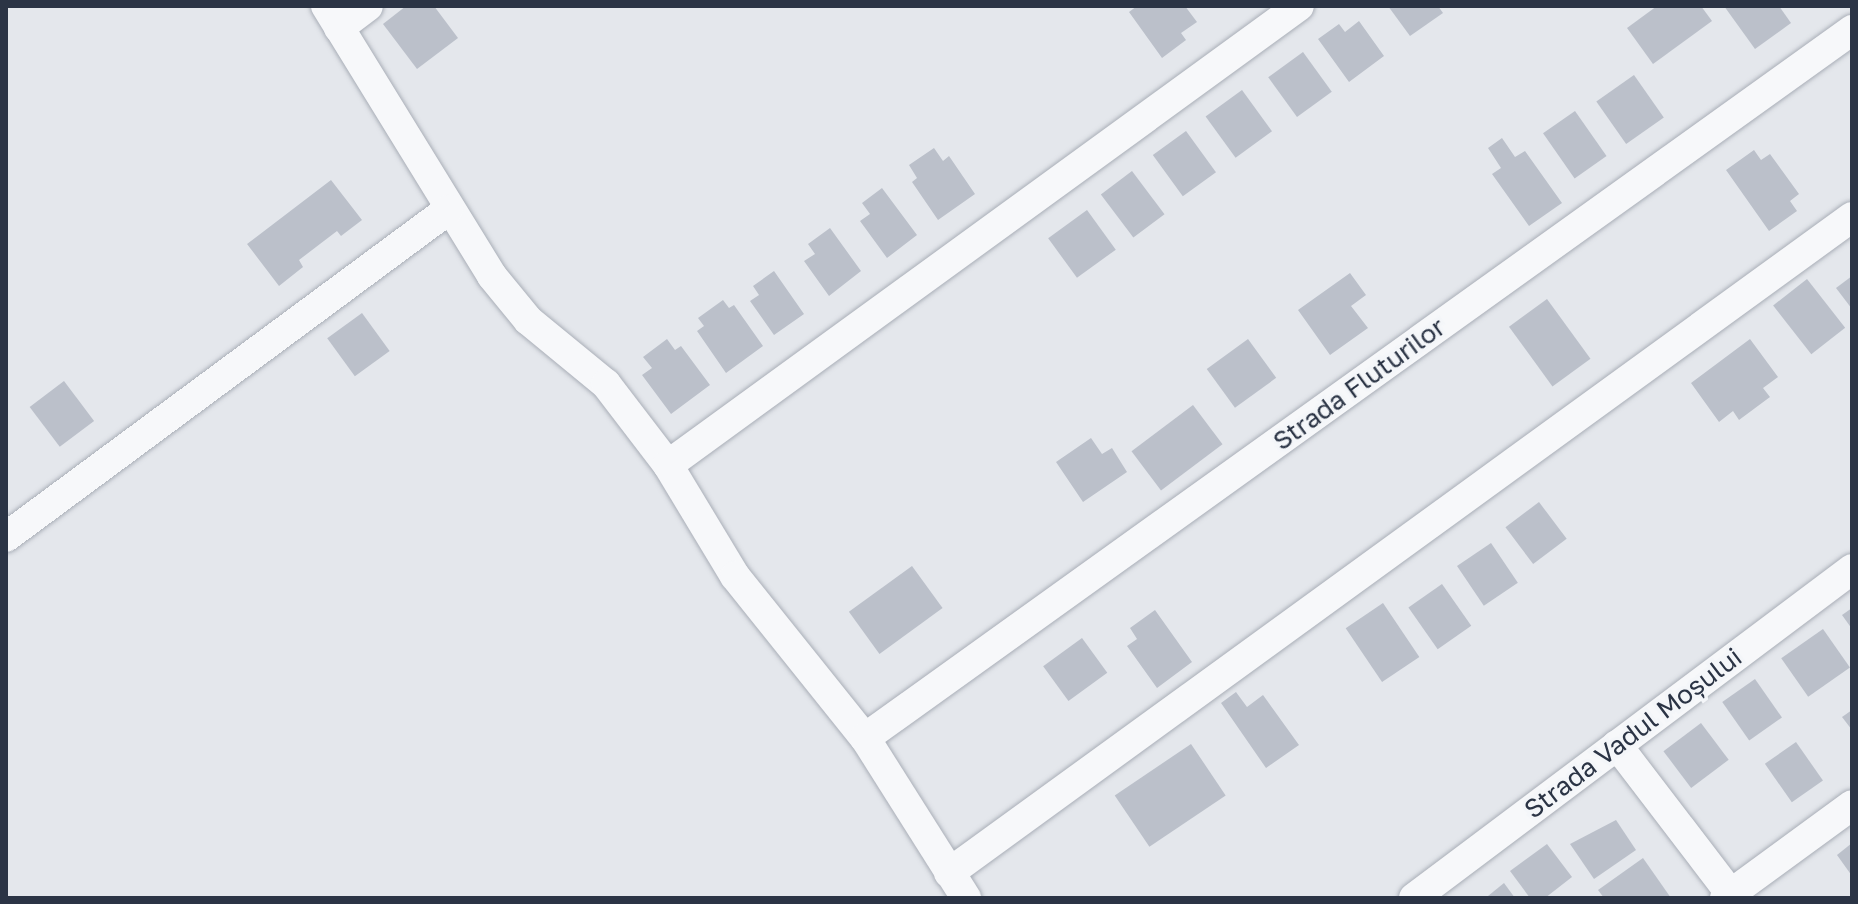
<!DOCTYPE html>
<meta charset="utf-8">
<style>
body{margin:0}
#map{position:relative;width:1858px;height:904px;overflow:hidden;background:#e4e7ec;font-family:"Golos Text",sans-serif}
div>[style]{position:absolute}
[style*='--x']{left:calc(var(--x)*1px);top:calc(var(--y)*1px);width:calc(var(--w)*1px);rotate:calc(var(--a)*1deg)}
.building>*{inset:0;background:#bbc0ca;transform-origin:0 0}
.roads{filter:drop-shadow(0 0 2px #a9aeb7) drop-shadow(0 0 2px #a9aeb7)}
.minor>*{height:30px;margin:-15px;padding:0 15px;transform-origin:15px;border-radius:15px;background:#f7f8fa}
span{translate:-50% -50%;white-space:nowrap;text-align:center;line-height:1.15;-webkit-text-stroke:7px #f4f6f9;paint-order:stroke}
.street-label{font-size:26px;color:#2b3445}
.frame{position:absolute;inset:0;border:8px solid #2b3445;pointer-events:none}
</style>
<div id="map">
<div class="building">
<i style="clip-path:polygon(406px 6px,434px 6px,458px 38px,417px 69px,383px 24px)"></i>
<i style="clip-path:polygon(1137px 6px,1185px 6px,1197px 22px,1181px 33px,1186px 40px,1162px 58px,1129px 12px)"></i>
<i style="clip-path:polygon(1388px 6px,1438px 6px,1443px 13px,1410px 36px)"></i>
<i style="clip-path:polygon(1657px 6px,1701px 6px,1712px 21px,1653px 64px,1627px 28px)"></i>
<i style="clip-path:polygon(1724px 6px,1779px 6px,1791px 23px,1755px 49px)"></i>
<i style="clip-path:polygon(1359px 21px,1384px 56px,1349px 82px,1318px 39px,1339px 24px,1345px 32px)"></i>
<i style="left:1303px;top:52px;width:49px;height:43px;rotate:54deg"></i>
<i style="left:1634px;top:75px;width:52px;height:46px;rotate:55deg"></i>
<i style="left:1242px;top:90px;width:51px;height:45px;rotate:54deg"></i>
<i style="left:1575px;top:111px;width:55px;height:39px;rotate:55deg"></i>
<i style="left:1186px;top:131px;width:51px;height:41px;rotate:54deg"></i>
<i style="clip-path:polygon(1502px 138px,1515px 157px,1525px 151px,1562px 203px,1529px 226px,1492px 174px,1501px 168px,1488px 148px)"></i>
<i style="clip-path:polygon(934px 148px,943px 161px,949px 156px,975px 194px,938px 220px,912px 182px,917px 178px,909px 165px)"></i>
<i style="clip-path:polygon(1754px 150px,1761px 160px,1770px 154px,1799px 194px,1790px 201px,1797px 211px,1769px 231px,1726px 170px)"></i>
<i style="left:1132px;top:171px;width:54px;height:39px;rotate:53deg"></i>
<i style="clip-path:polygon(331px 180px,362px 220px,341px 236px,337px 231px,299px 260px,303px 267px,279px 286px,247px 244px)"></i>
<i style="clip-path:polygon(882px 188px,917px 235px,887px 258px,860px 221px,870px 214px,862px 203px)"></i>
<i style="left:1087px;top:210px;width:49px;height:48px;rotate:54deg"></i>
<i style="clip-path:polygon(830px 228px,861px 271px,829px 296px,804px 261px,815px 254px,808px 244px)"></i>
<i style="clip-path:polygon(774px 271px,804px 314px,774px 335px,750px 301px,759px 295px,753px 286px)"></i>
<i style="clip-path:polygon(1350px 273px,1366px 295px,1351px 306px,1368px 328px,1330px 355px,1298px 310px)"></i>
<i style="clip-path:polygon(1852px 276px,1852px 309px,1836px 288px)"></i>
<i style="left:1807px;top:279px;width:62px;height:43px;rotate:52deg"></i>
<i style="left:1547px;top:299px;width:74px;height:47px;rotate:54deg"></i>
<i style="clip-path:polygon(723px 300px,729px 308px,734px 305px,763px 346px,726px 373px,697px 331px,704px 326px,698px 318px)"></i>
<i style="left:362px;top:313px;width:47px;height:43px;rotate:54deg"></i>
<i style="clip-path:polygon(667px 339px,675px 350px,681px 346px,710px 385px,671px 414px,642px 375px,652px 368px,643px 357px)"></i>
<i style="left:1248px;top:339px;width:48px;height:51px;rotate:54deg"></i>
<i style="clip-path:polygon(1750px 339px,1778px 377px,1763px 388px,1770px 397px,1739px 420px,1733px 411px,1719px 422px,1691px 383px)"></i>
<i style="left:64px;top:381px;width:50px;height:43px;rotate:53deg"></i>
<i style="left:1193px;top:405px;width:49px;height:77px;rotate:53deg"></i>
<i style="clip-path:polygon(1091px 438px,1102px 454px,1112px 448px,1127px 472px,1083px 502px,1056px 462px)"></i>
<i style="left:1539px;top:502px;width:46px;height:42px;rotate:53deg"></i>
<i style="left:1491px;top:543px;width:48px;height:41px;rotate:56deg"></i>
<i style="left:912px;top:566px;width:52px;height:78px;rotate:54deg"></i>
<i style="left:1442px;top:584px;width:51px;height:41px;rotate:55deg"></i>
<i style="left:1383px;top:603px;width:65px;height:45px;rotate:56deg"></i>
<i style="clip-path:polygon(1852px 608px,1852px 629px,1842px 615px)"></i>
<i style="clip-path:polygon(1155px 610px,1192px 662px,1157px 688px,1127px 646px,1137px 639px,1130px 628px)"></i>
<i style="left:1823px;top:629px;width:47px;height:51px;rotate:55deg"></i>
<i style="left:1082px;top:638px;width:43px;height:48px;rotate:54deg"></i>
<i style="left:1755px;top:679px;width:47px;height:40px;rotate:55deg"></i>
<i style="clip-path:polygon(1236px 692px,1247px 707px,1263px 695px,1299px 745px,1266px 768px,1221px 703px)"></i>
<i style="clip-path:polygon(1852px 710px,1852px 730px,1842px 717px)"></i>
<i style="left:1701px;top:723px;width:46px;height:47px;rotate:53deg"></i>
<i style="left:1796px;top:742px;width:47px;height:38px;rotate:55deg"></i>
<i style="left:1191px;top:744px;width:62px;height:92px;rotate:56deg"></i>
<i style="clip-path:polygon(1616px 820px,1636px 850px,1594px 879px,1570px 844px)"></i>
<i style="clip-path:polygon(1852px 843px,1852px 876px,1837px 855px)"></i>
<i style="clip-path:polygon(1547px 844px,1572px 877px,1545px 898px,1530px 898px,1510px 871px)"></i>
<i style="clip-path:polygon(1643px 858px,1671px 898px,1604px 898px,1598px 890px)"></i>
<i style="clip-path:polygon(1504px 883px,1515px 898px,1490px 898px,1488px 896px)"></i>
</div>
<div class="roads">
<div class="minor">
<i style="--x:326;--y:6;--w:317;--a:58.4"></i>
<i style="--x:492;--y:276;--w:57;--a:50.7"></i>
<i style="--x:528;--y:320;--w:101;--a:39.4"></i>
<i style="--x:606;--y:384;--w:102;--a:52.6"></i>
<i style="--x:668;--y:465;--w:130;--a:58.9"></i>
<i style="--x:735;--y:576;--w:208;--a:51.3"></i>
<i style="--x:865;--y:738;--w:189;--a:57.7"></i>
<i style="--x:339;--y:28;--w:36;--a:-37"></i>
<i style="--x:668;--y:465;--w:780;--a:-36.03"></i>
<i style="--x:6;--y:537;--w:550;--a:-36.49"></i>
<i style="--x:865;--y:738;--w:1215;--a:-35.65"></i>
<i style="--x:1617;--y:745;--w:193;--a:52.6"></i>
<i style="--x:949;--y:873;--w:1116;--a:-36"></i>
<i style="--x:1414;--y:898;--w:548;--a:-36.91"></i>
<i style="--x:1725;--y:898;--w:157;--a:-36.2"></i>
</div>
</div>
<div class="street-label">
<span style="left:1359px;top:384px;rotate:-36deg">Strada Fluturilor</span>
<span style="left:1633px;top:733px;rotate:-37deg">Strada Vadul Moșului</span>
</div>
<div class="frame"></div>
</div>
